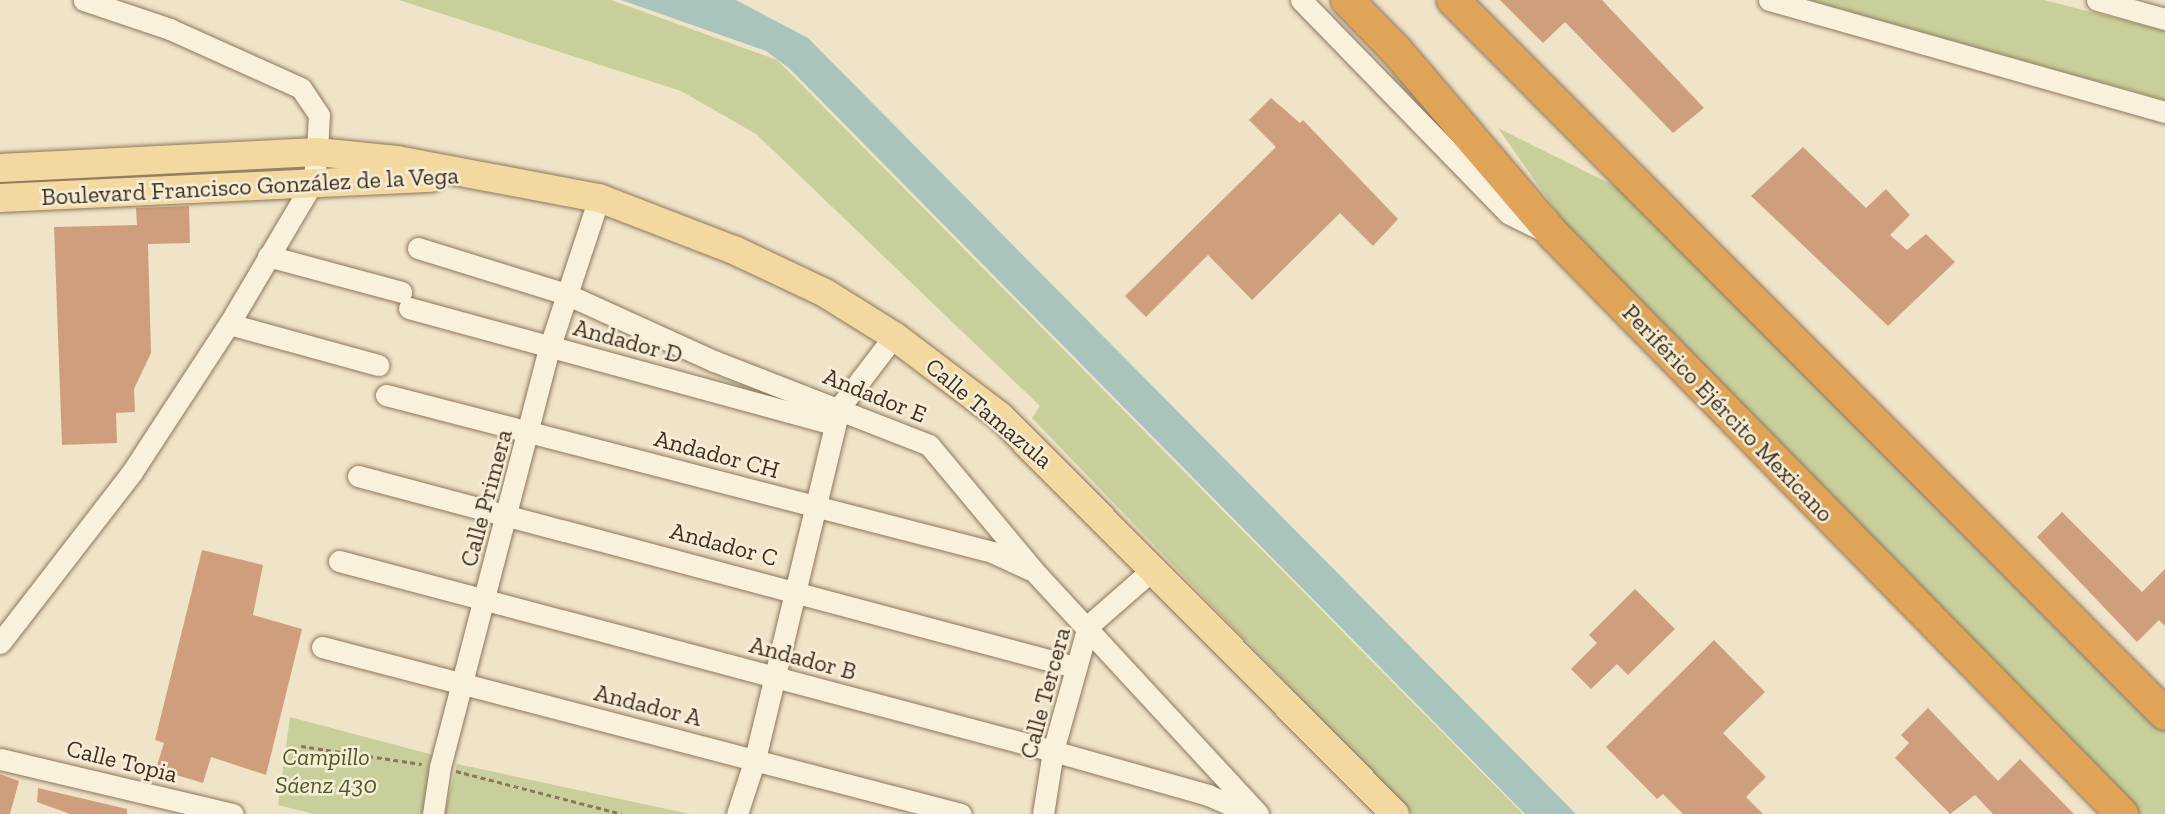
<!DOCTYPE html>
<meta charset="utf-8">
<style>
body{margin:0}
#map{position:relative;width:2165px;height:814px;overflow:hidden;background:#f0e4c8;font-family:"Zilla Slab",serif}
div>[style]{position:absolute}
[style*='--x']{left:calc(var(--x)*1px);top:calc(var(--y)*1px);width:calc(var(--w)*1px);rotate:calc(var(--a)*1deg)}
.green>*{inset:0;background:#c9cf9b}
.water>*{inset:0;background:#a9c4bc}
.building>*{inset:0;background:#cf9f7d}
.path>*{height:2.5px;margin-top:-1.25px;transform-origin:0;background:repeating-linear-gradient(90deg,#8d765c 0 5px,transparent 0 8.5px)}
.roads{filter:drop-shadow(0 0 2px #8d765c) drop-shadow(0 0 2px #8d765c)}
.minor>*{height:21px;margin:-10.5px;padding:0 10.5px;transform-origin:10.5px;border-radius:10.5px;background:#faf1dc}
.major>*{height:28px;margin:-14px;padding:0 14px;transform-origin:14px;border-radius:14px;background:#f3d9a0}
.highway>*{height:32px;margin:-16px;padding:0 16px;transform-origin:16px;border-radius:16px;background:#e0a458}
span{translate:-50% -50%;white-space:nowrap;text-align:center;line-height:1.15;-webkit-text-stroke:5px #f7eed8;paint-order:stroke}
.street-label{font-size:24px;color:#3d2e20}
.park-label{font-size:24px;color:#4d5a26;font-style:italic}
</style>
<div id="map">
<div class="green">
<i style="clip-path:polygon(399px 0,611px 0,777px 60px,1523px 814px,1412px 814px,1032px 418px,1040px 406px,756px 134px,681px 91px)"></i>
<i style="clip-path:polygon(1809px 0,2044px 0,2165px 31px,2165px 100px)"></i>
<i style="clip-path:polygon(1498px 128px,1657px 207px,2165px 719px,2165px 814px,2128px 814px,1592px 262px)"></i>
<i style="clip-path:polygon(290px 717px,437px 756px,426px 814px,314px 814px,278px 805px)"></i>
<i style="clip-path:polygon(457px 764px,690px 814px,444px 814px)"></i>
</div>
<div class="water">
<i style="clip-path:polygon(621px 0,736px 0,808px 38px,1576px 814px,1525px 814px,790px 69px,766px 51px)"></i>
</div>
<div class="building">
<i style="clip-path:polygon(1500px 0,1602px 0,1704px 108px,1673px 133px,1565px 22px,1543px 43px)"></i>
<i style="clip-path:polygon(1271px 98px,1300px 123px,1303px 120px,1398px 219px,1373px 246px,1340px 213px,1252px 300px,1208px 255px,1146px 317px,1125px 296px,1276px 147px,1249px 120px)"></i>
<i style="clip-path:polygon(1803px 147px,1866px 208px,1886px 189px,1910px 215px,1890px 235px,1907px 250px,1926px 234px,1955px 262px,1888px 326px,1751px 196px)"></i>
<i style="clip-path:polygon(189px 206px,190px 243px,148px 244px,151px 353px,134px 389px,135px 412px,116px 413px,117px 443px,62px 445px,54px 227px,137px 225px,136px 208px)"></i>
<i style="clip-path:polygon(2062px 512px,2142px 592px,2165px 569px,2165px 626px,2159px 620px,2137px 642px,2037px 537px)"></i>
<i style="clip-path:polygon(202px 550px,263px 565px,253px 615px,302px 629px,266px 775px,211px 757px,203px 783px,156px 769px,164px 743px,155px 740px)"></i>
<i style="clip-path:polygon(1635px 589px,1675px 629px,1628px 675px,1617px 664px,1591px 689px,1571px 669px,1597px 643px,1589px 635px)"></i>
<i style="clip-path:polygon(1714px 640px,1765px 692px,1723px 733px,1766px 777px,1746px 797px,1763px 814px,1683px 814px,1663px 794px,1657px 799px,1606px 747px)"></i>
<i style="clip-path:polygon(1928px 708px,1998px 781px,2020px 759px,2074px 814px,1993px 814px,1975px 795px,1950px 814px,1895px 758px,1909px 743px,1901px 735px)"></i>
<i style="clip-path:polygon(0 774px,19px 781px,10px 814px,0 814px)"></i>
<i style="clip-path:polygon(38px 788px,127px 809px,127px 814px,70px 814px,37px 802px)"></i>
</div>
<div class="path">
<i style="--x:301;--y:746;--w:122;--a:8.5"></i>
<i style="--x:456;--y:771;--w:171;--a:14.5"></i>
</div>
<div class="roads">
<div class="minor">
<i style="--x:1301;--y:0;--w:297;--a:45.8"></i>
<i style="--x:1508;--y:213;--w:40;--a:26.6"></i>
<i style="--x:1769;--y:0;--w:412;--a:15.8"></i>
<i style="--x:2097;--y:0;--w:71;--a:15.6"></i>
<i style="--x:418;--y:248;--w:155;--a:17.3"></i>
<i style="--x:566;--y:294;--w:162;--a:24.4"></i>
<i style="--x:714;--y:361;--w:231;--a:21.3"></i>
<i style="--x:929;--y:445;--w:163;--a:50.2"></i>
<i style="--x:1033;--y:570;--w:332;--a:47.3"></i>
<i style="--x:268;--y:256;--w:138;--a:15.1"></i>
<i style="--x:409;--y:308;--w:441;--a:15.3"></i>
<i style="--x:229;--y:324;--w:155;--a:15.4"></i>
<i style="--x:386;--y:395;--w:626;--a:14.52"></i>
<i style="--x:992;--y:552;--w:41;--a:24.7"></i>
<i style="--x:358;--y:476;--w:742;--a:14.92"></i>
<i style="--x:339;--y:561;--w:739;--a:14.9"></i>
<i style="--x:1053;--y:751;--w:161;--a:15.8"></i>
<i style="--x:1208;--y:795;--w:47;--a:23.8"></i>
<i style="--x:0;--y:643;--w:216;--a:-52.3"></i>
<i style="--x:132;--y:472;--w:177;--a:-56.8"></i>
<i style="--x:229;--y:324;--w:165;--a:-59.4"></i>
<i style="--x:313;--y:182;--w:30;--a:-82"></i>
<i style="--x:317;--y:152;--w:37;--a:-87"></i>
<i style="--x:319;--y:115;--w:32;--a:-124"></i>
<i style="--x:301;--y:88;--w:144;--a:-155.8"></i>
<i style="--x:170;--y:29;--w:91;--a:-161.4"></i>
<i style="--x:322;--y:647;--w:660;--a:14.65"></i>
<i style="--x:0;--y:759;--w:239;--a:13.3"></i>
<i style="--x:433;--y:814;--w:48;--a:-81.5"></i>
<i style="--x:440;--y:767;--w:435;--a:-75.4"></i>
<i style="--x:550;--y:346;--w:156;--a:-71.7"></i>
<i style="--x:737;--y:814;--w:58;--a:-71.9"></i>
<i style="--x:755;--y:759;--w:361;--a:-76.5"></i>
<i style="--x:839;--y:408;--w:91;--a:-52.6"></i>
<i style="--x:1043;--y:814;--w:64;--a:-81"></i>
<i style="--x:1053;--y:751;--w:130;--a:-74.4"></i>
<i style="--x:1088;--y:626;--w:85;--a:-41.2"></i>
</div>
<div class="major">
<i style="--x:0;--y:168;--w:317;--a:-2.9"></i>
<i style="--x:317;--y:152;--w:80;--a:5.7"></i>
<i style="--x:397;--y:160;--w:206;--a:10.7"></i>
<i style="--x:599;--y:198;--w:145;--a:21.1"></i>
<i style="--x:734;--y:250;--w:101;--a:25.3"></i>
<i style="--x:825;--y:293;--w:81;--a:31.9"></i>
<i style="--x:894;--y:336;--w:134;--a:37.1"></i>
<i style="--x:1001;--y:417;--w:559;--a:45.22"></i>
<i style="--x:0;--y:198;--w:432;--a:-2.7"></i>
</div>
<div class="highway">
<i style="--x:1347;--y:0;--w:70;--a:45.6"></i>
<i style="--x:1396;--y:50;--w:245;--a:49.5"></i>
<i style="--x:1555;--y:236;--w:810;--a:45.55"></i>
<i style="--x:1453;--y:0;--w:1008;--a:45.08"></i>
</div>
</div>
<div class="street-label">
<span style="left:250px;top:186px;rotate:-3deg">Boulevard Francisco González de la Vega</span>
<span style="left:628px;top:341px;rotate:15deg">Andador D</span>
<span style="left:875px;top:395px;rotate:22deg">Andador E</span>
<span style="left:989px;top:413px;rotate:40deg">Calle Tamazula</span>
<span style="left:1728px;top:413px;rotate:46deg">Periférico Ejército Mexicano</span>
<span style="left:717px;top:454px;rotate:15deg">Andador CH</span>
<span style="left:486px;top:498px;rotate:-75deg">Calle Primera</span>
<span style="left:724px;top:544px;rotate:15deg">Andador C</span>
<span style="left:803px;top:658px;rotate:15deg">Andador B</span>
<span style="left:1045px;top:693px;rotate:-75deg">Calle Tercera</span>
<span style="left:648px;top:705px;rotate:14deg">Andador A</span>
<span style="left:122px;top:761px;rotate:14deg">Calle Topia</span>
</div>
<div class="park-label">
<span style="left:326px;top:771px">Campillo<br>Sáenz 430</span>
</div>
</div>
